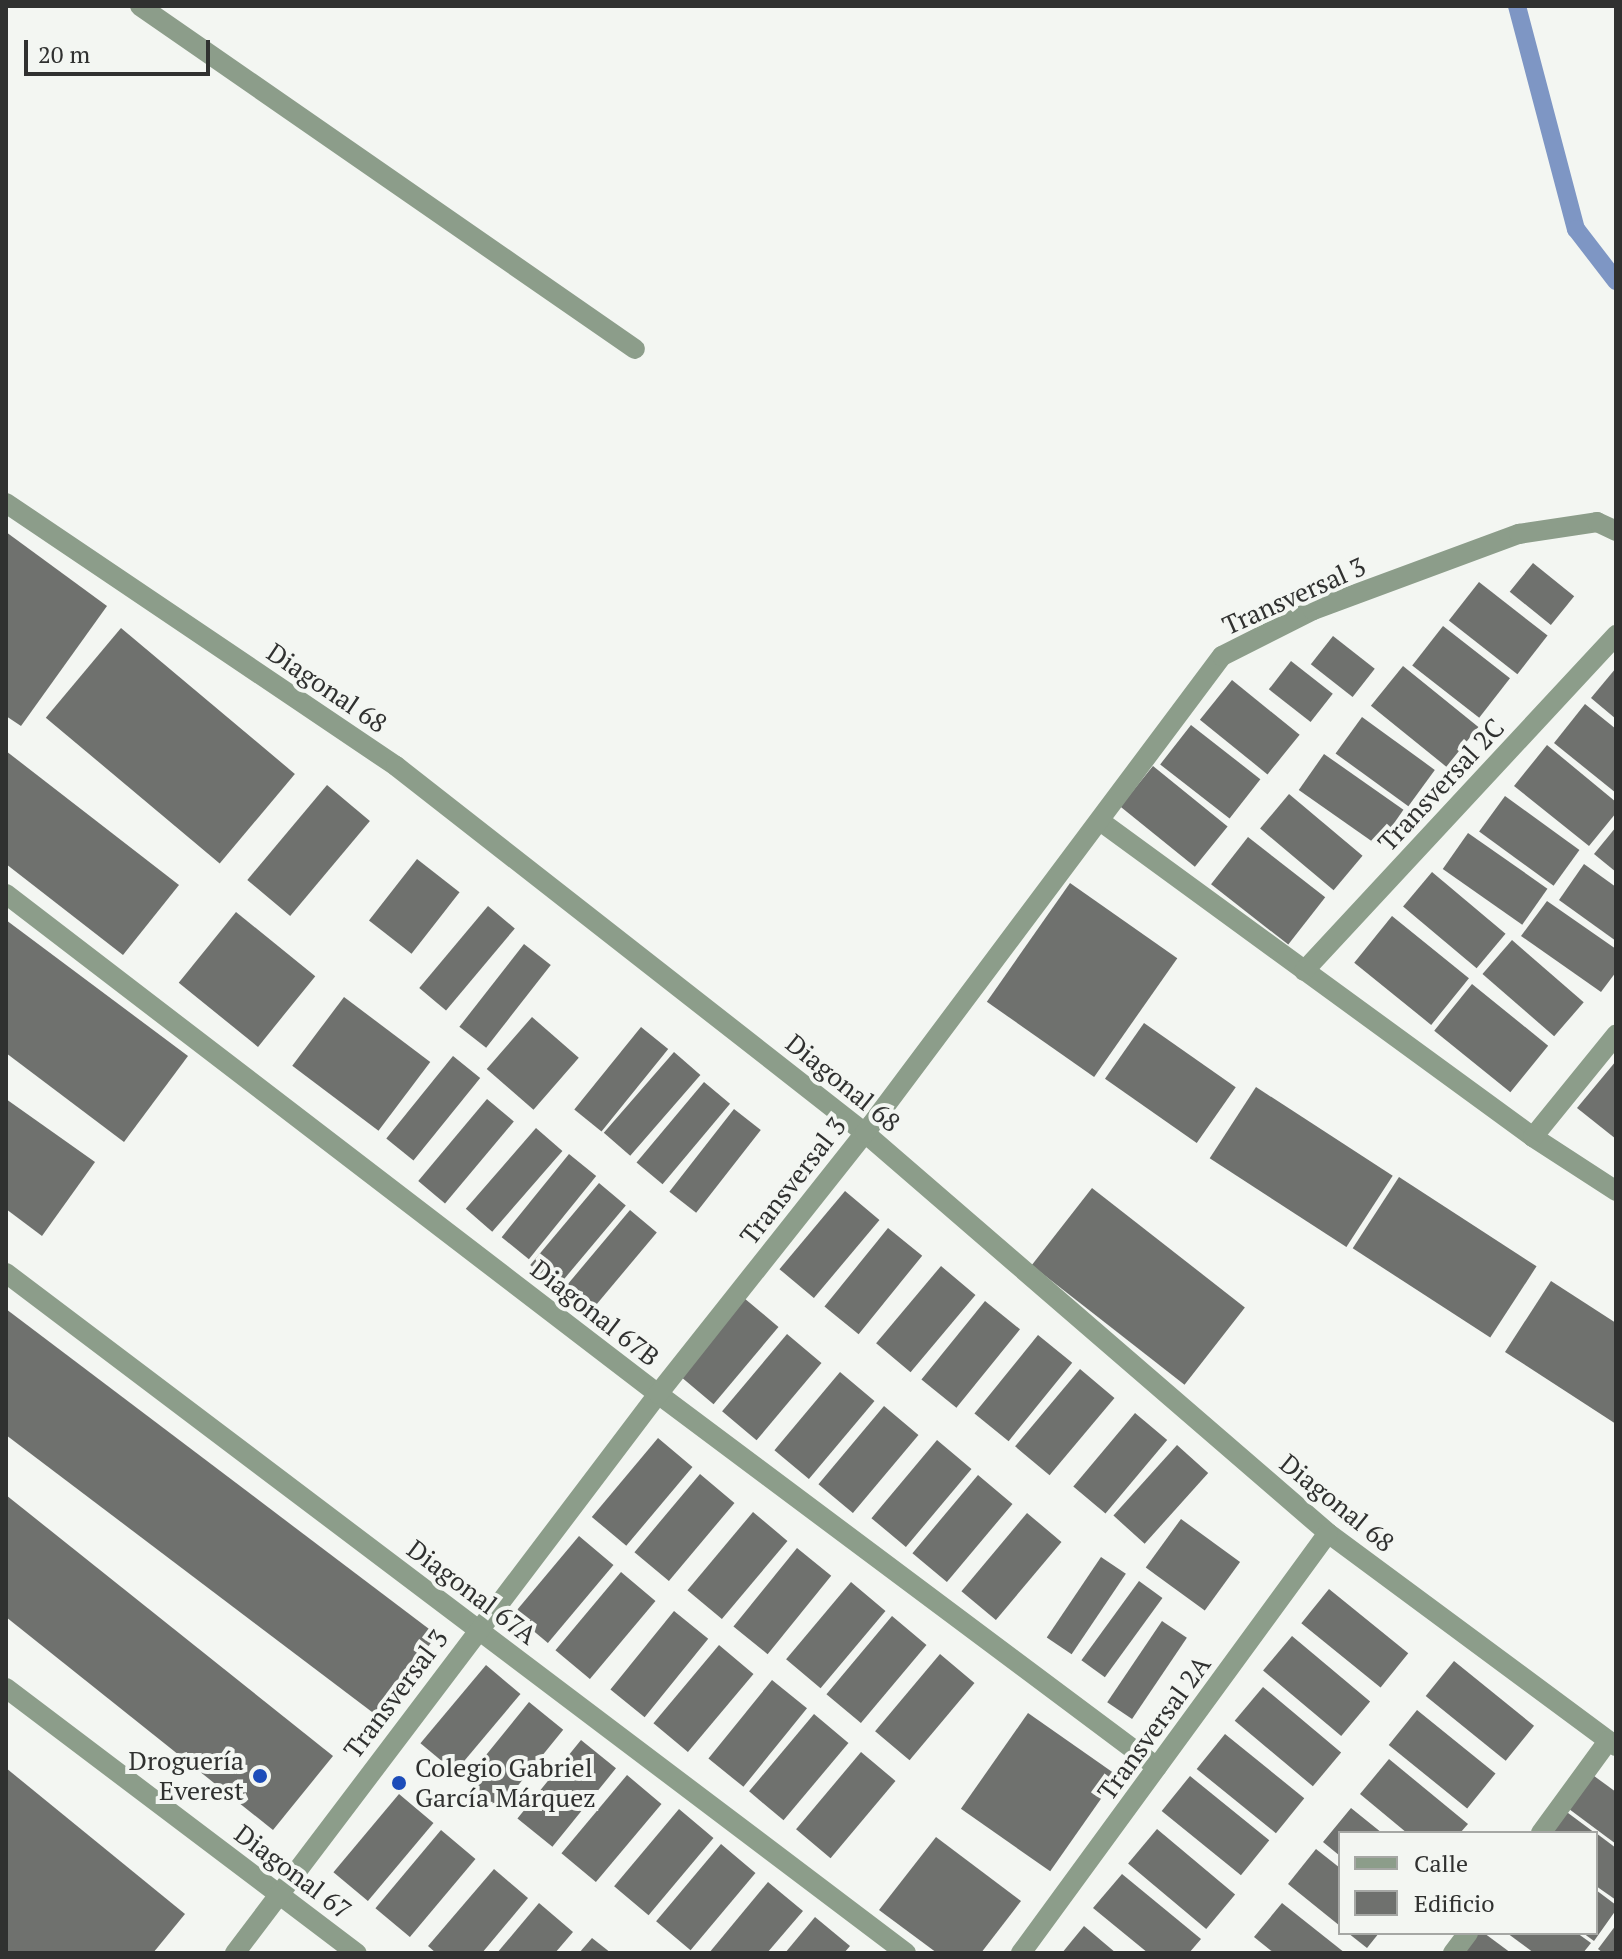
<!DOCTYPE html>
<meta charset="utf-8">
<style>
body{margin:0}
#map{position:relative;width:1622px;height:1959px;overflow:hidden;background:#f3f6f2;font-family:"PT Serif",serif}
div>[style]{position:absolute}
[style*='--x']{left:calc(var(--x)*1px);top:calc(var(--y)*1px);width:calc(var(--w)*1px);rotate:calc(var(--a)*1deg)}
.stream>*{height:18px;margin:-9px;padding:0 9px;transform-origin:9px;border-radius:9px;background:#7e96c4}
.building>*{inset:0;background:#6f716e;transform-origin:0 0}
.minor>*{height:20px;margin:-10px;padding:0 10px;transform-origin:10px;border-radius:10px;background:#8c9d8a}
.dots>*{width:22px;height:22px;translate:-50% -50%;box-sizing:border-box;border:4px solid #f3f6f2;border-radius:50%}
span{translate:-50% -50%;white-space:nowrap;text-align:center;line-height:1.15;-webkit-text-stroke:8px #f3f6f2;paint-order:stroke}
.street-label{font-size:26px;color:#303130}
.poi-label{font-size:26px;color:#303130}
.right{translate:-100% -50%;text-align:right}
.left{translate:0 -50%;text-align:left}
.frame{position:absolute;inset:0;border:8px solid #303130;pointer-events:none}
.legend{position:absolute;left:1338px;top:1831px;width:260px;height:104px;box-sizing:border-box;background:#f3f6f2;border:2px solid #a5a7a4;margin:0;padding:10px 14px;list-style:none;font-size:24px;color:#303130}
.legend li{display:flex;align-items:center;gap:16px;height:40px}
.legend b{width:40px;border:2px solid #a5a7a4}
.scale{position:absolute;left:24px;top:40px;width:186px;height:36px;box-sizing:border-box;border:4px solid #303130;border-top:0;padding-left:10px;font-size:24px;line-height:28px;white-space:nowrap;color:#303130;-webkit-text-stroke:6px #f3f6f2;paint-order:stroke}
</style>
<div id="map">
<div class="stream">
<i style="--x:1517;--y:6;--w:231;--a:75.2"></i>
<i style="--x:1576;--y:229;--w:66;--a:52.4"></i>
</div>
<div class="building">
<i style="clip-path:polygon(6px 532px,107px 606px,21px 726px,6px 716px)"></i>
<i style="left:1533px;top:563px;width:53px;height:37px;rotate:39deg"></i>
<i style="left:1479px;top:582px;width:87px;height:49px;rotate:38deg"></i>
<i style="left:1443px;top:626px;width:85px;height:50px;rotate:38deg"></i>
<i style="left:121px;top:628px;width:227px;height:117px;rotate:40deg"></i>
<i style="left:1333px;top:636px;width:53px;height:36px;rotate:38deg"></i>
<i style="left:1291px;top:661px;width:53px;height:36px;rotate:38deg"></i>
<i style="left:1403px;top:666px;width:97px;height:51px;rotate:39deg"></i>
<i style="clip-path:polygon(1616px 668px,1616px 719px,1591px 698px)"></i>
<i style="left:1232px;top:680px;width:87px;height:51px;rotate:39deg"></i>
<i style="clip-path:polygon(1585px 704px,1616px 729px,1616px 793px,1554px 743px)"></i>
<i style="left:1362px;top:717px;width:90px;height:45px;rotate:36deg"></i>
<i style="left:1191px;top:725px;width:88px;height:50px;rotate:38deg"></i>
<i style="clip-path:polygon(1547px 745px,1616px 802px,1616px 813px,1589px 846px,1514px 786px)"></i>
<i style="clip-path:polygon(6px 751px,179px 885px,123px 955px,6px 864px)"></i>
<i style="left:1324px;top:754px;width:97px;height:44px;rotate:35deg"></i>
<i style="left:1153px;top:766px;width:96px;height:52px;rotate:39deg"></i>
<i style="left:327px;top:785px;width:56px;height:124px;rotate:40deg"></i>
<i style="left:1289px;top:794px;width:96px;height:45px;rotate:40deg"></i>
<i style="left:1505px;top:796px;width:92px;height:44px;rotate:36deg"></i>
<i style="clip-path:polygon(1616px 827px,1616px 872px,1594px 854px)"></i>
<i style="left:1468px;top:833px;width:97px;height:44px;rotate:35deg"></i>
<i style="left:1248px;top:837px;width:98px;height:60px;rotate:38deg"></i>
<i style="left:417px;top:859px;width:54px;height:78px;rotate:38deg"></i>
<i style="clip-path:polygon(1584px 864px,1616px 887px,1616px 941px,1559px 900px)"></i>
<i style="left:1432px;top:872px;width:96px;height:45px;rotate:40deg"></i>
<i style="left:1070px;top:883px;width:131px;height:145px;rotate:35deg"></i>
<i style="clip-path:polygon(1547px 901px,1616px 949px,1616px 972px,1601px 992px,1521px 936px)"></i>
<i style="left:488px;top:906px;width:35px;height:107px;rotate:40deg"></i>
<i style="left:236px;top:912px;width:102px;height:91px;rotate:39deg"></i>
<i style="left:1392px;top:916px;width:99px;height:60px;rotate:39deg"></i>
<i style="clip-path:polygon(6px 920px,188px 1056px,124px 1142px,6px 1053px)"></i>
<i style="left:1512px;top:940px;width:95px;height:45px;rotate:41deg"></i>
<i style="left:524px;top:944px;width:34px;height:105px;rotate:38deg"></i>
<i style="left:1472px;top:984px;width:98px;height:60px;rotate:39deg"></i>
<i style="left:344px;top:997px;width:108px;height:86px;rotate:37deg"></i>
<i style="left:532px;top:1017px;width:62px;height:69px;rotate:41deg"></i>
<i style="left:1144px;top:1023px;width:112px;height:68px;rotate:35deg"></i>
<i style="left:641px;top:1027px;width:35px;height:106px;rotate:39deg"></i>
<i style="left:674px;top:1052px;width:35px;height:107px;rotate:41deg"></i>
<i style="left:453px;top:1056px;width:35px;height:106px;rotate:39deg"></i>
<i style="clip-path:polygon(1616px 1061px,1616px 1139px,1577px 1108px)"></i>
<i style="left:704px;top:1082px;width:34px;height:105px;rotate:40deg"></i>
<i style="left:1256px;top:1087px;width:163px;height:85px;rotate:33deg"></i>
<i style="clip-path:polygon(6px 1099px,95px 1162px,42px 1236px,6px 1209px)"></i>
<i style="left:487px;top:1099px;width:35px;height:107px;rotate:40deg"></i>
<i style="left:734px;top:1109px;width:34px;height:105px;rotate:38deg"></i>
<i style="left:536px;top:1128px;width:35px;height:107px;rotate:41deg"></i>
<i style="left:569px;top:1154px;width:35px;height:107px;rotate:39deg"></i>
<i style="left:1399px;top:1177px;width:164px;height:85px;rotate:33deg"></i>
<i style="left:599px;top:1183px;width:35px;height:107px;rotate:40deg"></i>
<i style="left:1092px;top:1188px;width:194px;height:98px;rotate:38deg"></i>
<i style="left:845px;top:1191px;width:45px;height:102px;rotate:40deg"></i>
<i style="left:630px;top:1210px;width:35px;height:107px;rotate:40deg"></i>
<i style="left:888px;top:1228px;width:44px;height:101px;rotate:39deg"></i>
<i style="left:941px;top:1266px;width:45px;height:101px;rotate:40deg"></i>
<i style="clip-path:polygon(1551px 1281px,1616px 1323px,1616px 1424px,1505px 1352px)"></i>
<i style="left:744px;top:1298px;width:45px;height:101px;rotate:40deg"></i>
<i style="left:985px;top:1301px;width:45px;height:101px;rotate:39deg"></i>
<i style="clip-path:polygon(6px 1309px,437px 1635px,376px 1715px,6px 1435px)"></i>
<i style="left:787px;top:1334px;width:45px;height:101px;rotate:40deg"></i>
<i style="left:1038px;top:1335px;width:44px;height:101px;rotate:39deg"></i>
<i style="left:1080px;top:1369px;width:45px;height:101px;rotate:40deg"></i>
<i style="left:840px;top:1372px;width:45px;height:102px;rotate:40deg"></i>
<i style="left:884px;top:1406px;width:45px;height:102px;rotate:40deg"></i>
<i style="left:1135px;top:1413px;width:42px;height:96px;rotate:40deg"></i>
<i style="left:658px;top:1438px;width:45px;height:103px;rotate:40deg"></i>
<i style="left:937px;top:1440px;width:45px;height:102px;rotate:40deg"></i>
<i style="left:1177px;top:1445px;width:42px;height:95px;rotate:42deg"></i>
<i style="left:700px;top:1474px;width:45px;height:102px;rotate:40deg"></i>
<i style="left:978px;top:1475px;width:45px;height:102px;rotate:40deg"></i>
<i style="clip-path:polygon(6px 1495px,333px 1756px,273px 1830px,6px 1617px)"></i>
<i style="left:753px;top:1512px;width:45px;height:102px;rotate:40deg"></i>
<i style="left:1027px;top:1513px;width:45px;height:102px;rotate:40deg"></i>
<i style="left:1181px;top:1519px;width:73px;height:60px;rotate:36deg"></i>
<i style="left:579px;top:1536px;width:45px;height:102px;rotate:40deg"></i>
<i style="left:797px;top:1548px;width:44px;height:101px;rotate:39deg"></i>
<i style="left:1101px;top:1557px;width:30px;height:97px;rotate:34deg"></i>
<i style="left:621px;top:1572px;width:45px;height:102px;rotate:40deg"></i>
<i style="left:1139px;top:1581px;width:29px;height:98px;rotate:36deg"></i>
<i style="left:851px;top:1582px;width:45px;height:101px;rotate:40deg"></i>
<i style="left:1329px;top:1589px;width:102px;height:44px;rotate:39deg"></i>
<i style="left:674px;top:1611px;width:44px;height:101px;rotate:39deg"></i>
<i style="left:892px;top:1616px;width:45px;height:102px;rotate:40deg"></i>
<i style="left:1162px;top:1621px;width:30px;height:98px;rotate:34deg"></i>
<i style="left:1292px;top:1636px;width:102px;height:45px;rotate:40deg"></i>
<i style="left:719px;top:1645px;width:45px;height:102px;rotate:40deg"></i>
<i style="left:940px;top:1654px;width:45px;height:101px;rotate:40deg"></i>
<i style="left:1454px;top:1661px;width:103px;height:45px;rotate:39deg"></i>
<i style="left:486px;top:1665px;width:45px;height:102px;rotate:40deg"></i>
<i style="left:772px;top:1680px;width:45px;height:101px;rotate:39deg"></i>
<i style="left:1263px;top:1687px;width:102px;height:44px;rotate:40deg"></i>
<i style="left:529px;top:1702px;width:44px;height:102px;rotate:39deg"></i>
<i style="left:1417px;top:1710px;width:101px;height:45px;rotate:39deg"></i>
<i style="left:1028px;top:1713px;width:109px;height:117px;rotate:35deg"></i>
<i style="left:814px;top:1714px;width:45px;height:101px;rotate:40deg"></i>
<i style="left:1225px;top:1734px;width:102px;height:45px;rotate:39deg"></i>
<i style="left:581px;top:1740px;width:45px;height:101px;rotate:39deg"></i>
<i style="left:861px;top:1752px;width:45px;height:101px;rotate:40deg"></i>
<i style="clip-path:polygon(1389px 1759px,1468px 1824px,1460px 1833px,1407px 1833px,1360px 1794px)"></i>
<i style="clip-path:polygon(6px 1768px,185px 1914px,153px 1953px,6px 1953px)"></i>
<i style="clip-path:polygon(1590px 1773px,1616px 1792px,1616px 1844px,1565px 1806px)"></i>
<i style="left:627px;top:1775px;width:45px;height:102px;rotate:40deg"></i>
<i style="left:1190px;top:1776px;width:102px;height:45px;rotate:39deg"></i>
<i style="left:399px;top:1794px;width:45px;height:102px;rotate:40deg"></i>
<i style="clip-path:polygon(1351px 1808px,1382px 1833px,1340px 1833px,1340px 1856px,1323px 1842px)"></i>
<i style="left:679px;top:1809px;width:45px;height:101px;rotate:40deg"></i>
<i style="clip-path:polygon(1564px 1810px,1595px 1833px,1546px 1833px)"></i>
<i style="left:1157px;top:1829px;width:102px;height:45px;rotate:40deg"></i>
<i style="left:441px;top:1830px;width:45px;height:102px;rotate:40deg"></i>
<i style="clip-path:polygon(1596px 1833px,1616px 1848px,1616px 1900px,1596px 1886px)"></i>
<i style="clip-path:polygon(936px 1837px,1021px 1901px,981px 1953px,937px 1953px,879px 1910px)"></i>
<i style="left:721px;top:1844px;width:45px;height:101px;rotate:40deg"></i>
<i style="clip-path:polygon(1316px 1849px,1340px 1868px,1340px 1926px,1288px 1884px)"></i>
<i style="clip-path:polygon(494px 1869px,528px 1898px,482px 1953px,436px 1953px,428px 1946px)"></i>
<i style="clip-path:polygon(1122px 1874px,1201px 1939px,1189px 1953px,1148px 1953px,1093px 1908px)"></i>
<i style="clip-path:polygon(768px 1882px,803px 1911px,767px 1953px,709px 1953px)"></i>
<i style="clip-path:polygon(1596px 1890px,1616px 1905px,1616px 1910px,1594px 1941px,1583px 1933px,1596px 1933px)"></i>
<i style="clip-path:polygon(539px 1903px,573px 1932px,555px 1953px,497px 1953px)"></i>
<i style="clip-path:polygon(1282px 1903px,1345px 1953px,1274px 1953px,1254px 1937px)"></i>
<i style="clip-path:polygon(815px 1917px,850px 1946px,844px 1953px,785px 1953px)"></i>
<i style="clip-path:polygon(1616px 1925px,1616px 1953px,1603px 1953px,1598px 1949px)"></i>
<i style="clip-path:polygon(1084px 1926px,1116px 1953px,1062px 1953px)"></i>
<i style="clip-path:polygon(1348px 1933px,1379px 1933px,1367px 1948px)"></i>
<i style="clip-path:polygon(1476px 1933px,1484px 1933px,1511px 1953px,1462px 1953px)"></i>
<i style="clip-path:polygon(1507px 1933px,1577px 1933px,1591px 1943px,1583px 1953px,1534px 1953px)"></i>
<i style="clip-path:polygon(592px 1938px,611px 1953px,579px 1953px)"></i>
</div>
<div class="minor">
<i style="--x:140;--y:6;--w:602;--a:34.72"></i>
<i style="--x:6;--y:503;--w:470;--a:34"></i>
<i style="--x:396;--y:766;--w:596;--a:38.04"></i>
<i style="--x:865;--y:1133;--w:612;--a:40.82"></i>
<i style="--x:1328;--y:1533;--w:358;--a:36.5"></i>
<i style="--x:1100;--y:821;--w:536;--a:36.12"></i>
<i style="--x:1533;--y:1137;--w:99;--a:33"></i>
<i style="--x:6;--y:894;--w:822;--a:37.48"></i>
<i style="--x:658;--y:1394;--w:623;--a:36.78"></i>
<i style="--x:1304;--y:971;--w:459;--a:-47.1"></i>
<i style="--x:1533;--y:1137;--w:132;--a:-50.9"></i>
<i style="--x:6;--y:1273;--w:1128;--a:37.07"></i>
<i style="--x:6;--y:1688;--w:440;--a:37.1"></i>
<i style="--x:1541;--y:1833;--w:114;--a:-53.9"></i>
<i style="--x:235;--y:1953;--w:701;--a:-52.88"></i>
<i style="--x:658;--y:1394;--w:333;--a:-51.6"></i>
<i style="--x:865;--y:1133;--w:596;--a:-53.19"></i>
<i style="--x:1222;--y:656;--w:102;--a:-26.8"></i>
<i style="--x:1313;--y:610;--w:220;--a:-20.3"></i>
<i style="--x:1519;--y:534;--w:79;--a:-8.7"></i>
<i style="--x:1597;--y:522;--w:21;--a:25"></i>
<i style="--x:1021;--y:1953;--w:520;--a:-53.83"></i>
<i style="--x:1453;--y:1953;--w:25;--a:-53"></i>
</div>
<div class="dots">
<i style="left:260px;top:1776px;background:#1c4cb9"></i>
<i style="left:399px;top:1783px;background:#1c4cb9"></i>
</div>
<div class="street-label">
<span style="left:1294px;top:596px;rotate:-24deg">Transversal 3</span>
<span style="left:327px;top:688px;rotate:34deg">Diagonal 68</span>
<span style="left:1441px;top:785px;rotate:-47deg">Transversal 2C</span>
<span style="left:843px;top:1083px;rotate:39deg">Diagonal 68</span>
<span style="left:793px;top:1181px;rotate:-52deg">Transversal 3</span>
<span style="left:595px;top:1313px;rotate:38deg">Diagonal 67B</span>
<span style="left:1337px;top:1503px;rotate:39deg">Diagonal 68</span>
<span style="left:472px;top:1592px;rotate:37deg">Diagonal 67A</span>
<span style="left:396px;top:1694px;rotate:-53deg">Transversal 3</span>
<span style="left:1154px;top:1728px;rotate:-54deg">Transversal 2A</span>
<span style="left:293px;top:1872px;rotate:37deg">Diagonal 67</span>
</div>
<div class="poi-label">
<span class="right" style="left:244px;top:1776px">Droguería<br>Everest</span>
<span class="left" style="left:415px;top:1783px">Colegio Gabriel<br>García Márquez</span>
</div>
<div class="frame"></div>
<ul class="legend">
<li><b style="height:10px;background:#8c9d8a"></b>Calle</li>
<li><b style="height:22px;background:#6f716e"></b>Edificio</li>
</ul>
<div class="scale">20 m</div>
</div>
